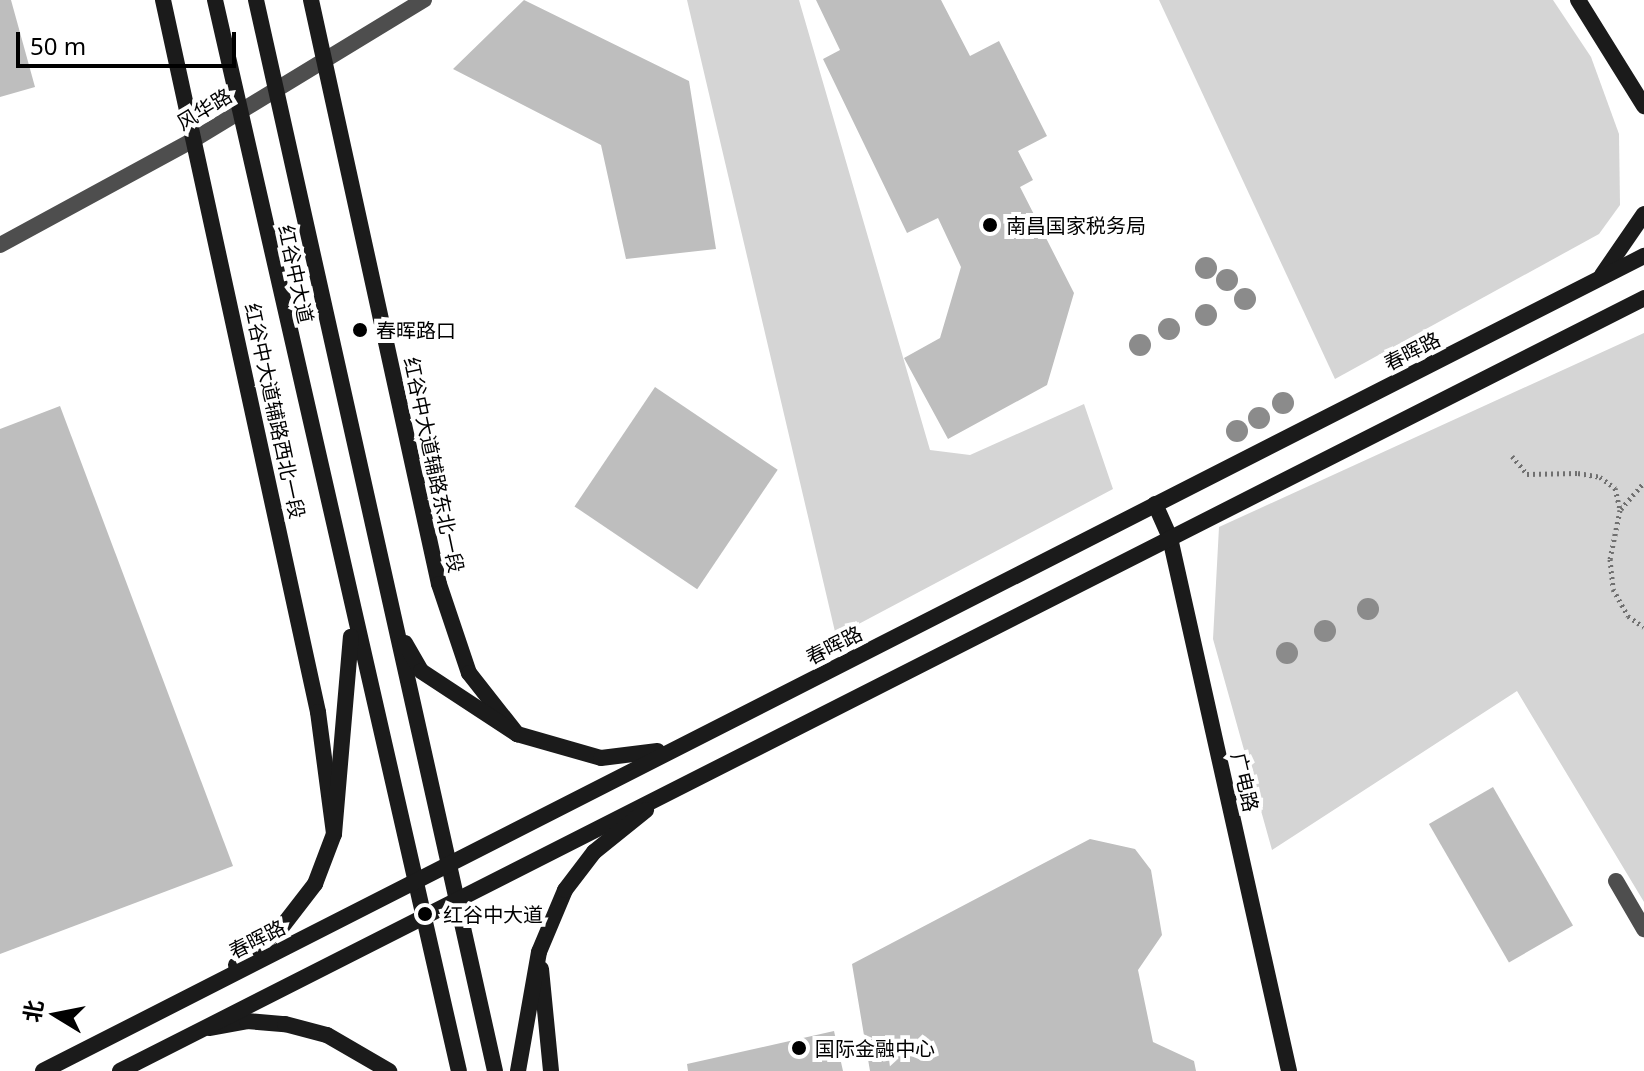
<!DOCTYPE html>
<meta charset="utf-8">
<style>
body{margin:0}
#map{position:relative;width:1644px;height:1071px;overflow:hidden;background:#fff;font-family:"Noto Sans","Noto Sans SC",sans-serif}
div>[style]{position:absolute}
[style*='--x']{left:calc(var(--x)*1px);top:calc(var(--y)*1px);width:calc(var(--w)*1px);rotate:calc(var(--a)*1deg)}
.green>*{inset:0;background:#d5d5d5}
.building>*{inset:0;background:#bebebe;transform-origin:0 0}
.path>*{height:5px;margin-top:-2.5px;transform-origin:0;background:repeating-linear-gradient(90deg,#707070 0 2px,transparent 0 6px)}
.street>*{height:16px;margin:-8px;padding:0 8px;transform-origin:8px;border-radius:8px;background:#4e4e4e}
.secondary>*{height:16px;margin:-8px;padding:0 8px;transform-origin:8px;border-radius:8px;background:#1b1b1b}
.trees>*{width:22px;height:22px;margin:-11px;border-radius:50%;background:#8b8b8b}
.dots>*{width:22px;height:22px;translate:-50% -50%;box-sizing:border-box;border:4px solid #fff;border-radius:50%}
span{translate:-50% -50%;white-space:nowrap;text-align:center;line-height:1.15;-webkit-text-stroke:8px #fff;paint-order:stroke}
.street-label{font-size:20px;color:#000}
.poi-label{font-size:20px;color:#000}
.left{translate:0 -50%;text-align:left}
.north{position:absolute;left:16px;top:975px;width:80px;height:80px;-webkit-text-stroke:6px #fff;paint-order:stroke;rotate:280deg;font-size:22px;font-weight:700;line-height:32px;text-align:center;color:#000}
.north::after{content:'';display:block;margin:auto;width:28px;height:36px;background:#000;clip-path:polygon(50% 0,100% 100%,50% 72%,0 100%)}
.scale{position:absolute;left:16px;top:32px;width:220px;height:36px;box-sizing:border-box;border:4px solid #000;border-top:0;padding-left:10px;font-size:24px;line-height:28px;white-space:nowrap;color:#000;-webkit-text-stroke:6px #fff;paint-order:stroke}
</style>
<div id="map">
<div class="green">
<i style="clip-path:polygon(687px 0,799px 0,930px 450px,970px 455px,1084px 404px,1113px 489px,836px 636px)"></i>
<i style="clip-path:polygon(1159px 0,1553px 0,1591px 57px,1619px 134px,1620px 205px,1599px 234px,1335px 379px)"></i>
<i style="clip-path:polygon(1644px 333px,1644px 902px,1517px 691px,1272px 850px,1213px 639px,1219px 527px)"></i>
</div>
<div class="building">
<i style="clip-path:polygon(0 0,11px 0,35px 87px,0 97px)"></i>
<i style="clip-path:polygon(524px 0,689px 81px,716px 249px,626px 259px,601px 145px,453px 69px)"></i>
<i style="clip-path:polygon(816px 0,941px 0,970px 56px,999px 41px,1047px 136px,1018px 151px,1033px 180px,1020px 187px,1074px 293px,1047px 385px,948px 439px,904px 358px,940px 338px,961px 267px,938px 218px,907px 233px,823px 59px,840px 50px)"></i>
<i style="left:655px;top:387px;width:148px;height:144px;rotate:34deg"></i>
<i style="clip-path:polygon(60px 406px,233px 866px,0 954px,0 429px)"></i>
<i style="left:1493px;top:787px;width:160px;height:74px;rotate:60deg"></i>
<i style="clip-path:polygon(1090px 839px,1135px 849px,1151px 870px,1162px 935px,1138px 970px,1153px 1042px,1194px 1061px,1196px 1071px,870px 1071px,852px 964px)"></i>
<i style="clip-path:polygon(834px 1031px,843px 1071px,688px 1071px,687px 1064px)"></i>
</div>
<div class="path">
<i style="--x:1512;--y:456;--w:23;--a:50"></i>
<i style="--x:1527;--y:474;--w:51;--a:-1.1"></i>
<i style="--x:1578;--y:473;--w:22;--a:10"></i>
<i style="--x:1600;--y:477;--w:19;--a:36"></i>
<i style="--x:1615;--y:488;--w:23;--a:77"></i>
<i style="--x:1620;--y:510;--w:50;--a:101.5"></i>
<i style="--x:1610;--y:559;--w:30;--a:84"></i>
<i style="--x:1613;--y:589;--w:31;--a:61"></i>
<i style="--x:1628;--y:616;--w:19;--a:35"></i>
<i style="--x:1621;--y:509;--w:35;--a:-49"></i>
</div>
<div class="street">
<i style="--x:0;--y:245;--w:222;--a:-28.5"></i>
<i style="--x:195;--y:139;--w:268;--a:-31.3"></i>
<i style="--x:1616;--y:881;--w:56;--a:59.7"></i>
</div>
<div class="secondary">
<i style="--x:163;--y:0;--w:729;--a:77.72"></i>
<i style="--x:318;--y:712;--w:123;--a:82.5"></i>
<i style="--x:215;--y:0;--w:1098;--a:77.17"></i>
<i style="--x:256;--y:0;--w:1097;--a:77.42"></i>
<i style="--x:311;--y:0;--w:598;--a:77.64"></i>
<i style="--x:439;--y:584;--w:94;--a:71.4"></i>
<i style="--x:469;--y:673;--w:78;--a:51.8"></i>
<i style="--x:1578;--y:0;--w:125;--a:58.1"></i>
<i style="--x:1602;--y:275;--w:74;--a:-55.5"></i>
<i style="--x:1155;--y:504;--w:37;--a:66"></i>
<i style="--x:1170;--y:538;--w:546;--a:77.41"></i>
<i style="--x:405;--y:643;--w:32;--a:60"></i>
<i style="--x:421;--y:671;--w:115;--a:33.3"></i>
<i style="--x:517;--y:734;--w:87;--a:15.9"></i>
<i style="--x:601;--y:758;--w:57;--a:-7"></i>
<i style="--x:236;--y:965;--w:58;--a:-39.4"></i>
<i style="--x:281;--y:928;--w:56;--a:-52.3"></i>
<i style="--x:315;--y:884;--w:53;--a:-69.2"></i>
<i style="--x:334;--y:834;--w:198;--a:-85.1"></i>
<i style="--x:541;--y:969;--w:102;--a:84.4"></i>
<i style="--x:209;--y:1028;--w:39;--a:-10"></i>
<i style="--x:247;--y:1021;--w:38;--a:5"></i>
<i style="--x:285;--y:1024;--w:43;--a:14.7"></i>
<i style="--x:327;--y:1035;--w:72;--a:30.1"></i>
<i style="--x:43;--y:1071;--w:1797;--a:-26.98"></i>
<i style="--x:120;--y:1071;--w:1709;--a:-26.89"></i>
<i style="--x:518;--y:1071;--w:121;--a:-80"></i>
<i style="--x:539;--y:952;--w:67;--a:-67.2"></i>
<i style="--x:565;--y:890;--w:48;--a:-52.7"></i>
<i style="--x:594;--y:852;--w:67;--a:-38.9"></i>
</div>
<div class="trees">
<i style="left:1206px;top:268px"></i>
<i style="left:1227px;top:280px"></i>
<i style="left:1245px;top:299px"></i>
<i style="left:1206px;top:315px"></i>
<i style="left:1169px;top:329px"></i>
<i style="left:1140px;top:345px"></i>
<i style="left:1283px;top:403px"></i>
<i style="left:1259px;top:418px"></i>
<i style="left:1237px;top:431px"></i>
<i style="left:1368px;top:609px"></i>
<i style="left:1325px;top:631px"></i>
<i style="left:1287px;top:653px"></i>
</div>
<div class="dots">
<i style="left:990px;top:225px;background:#000"></i>
<i style="left:360px;top:330px;background:#000"></i>
<i style="left:425px;top:914px;background:#000"></i>
<i style="left:799px;top:1048px;background:#000"></i>
</div>
<div class="street-label">
<span style="left:204px;top:109px;rotate:-31deg">风华路</span>
<span style="left:296px;top:274px;rotate:78deg">红谷中大道</span>
<span style="left:1412px;top:351px;rotate:-27deg">春晖路</span>
<span style="left:275px;top:411px;rotate:78deg">红谷中大道辅路西北一段</span>
<span style="left:434px;top:465px;rotate:78deg">红谷中大道辅路东北一段</span>
<span style="left:834px;top:645px;rotate:-27deg">春晖路</span>
<span style="left:1245px;top:782px;rotate:77deg">广电路</span>
<span style="left:257px;top:939px;rotate:-27deg">春晖路</span>
</div>
<div class="poi-label">
<span class="left" style="left:1006px;top:225px">南昌国家税务局</span>
<span class="left" style="left:376px;top:330px">春晖路口</span>
<span class="left" style="left:443px;top:914px">红谷中大道</span>
<span class="left" style="left:815px;top:1048px">国际金融中心</span>
</div>
<div class="north">北</div>
<div class="scale">50 m</div>
</div>
